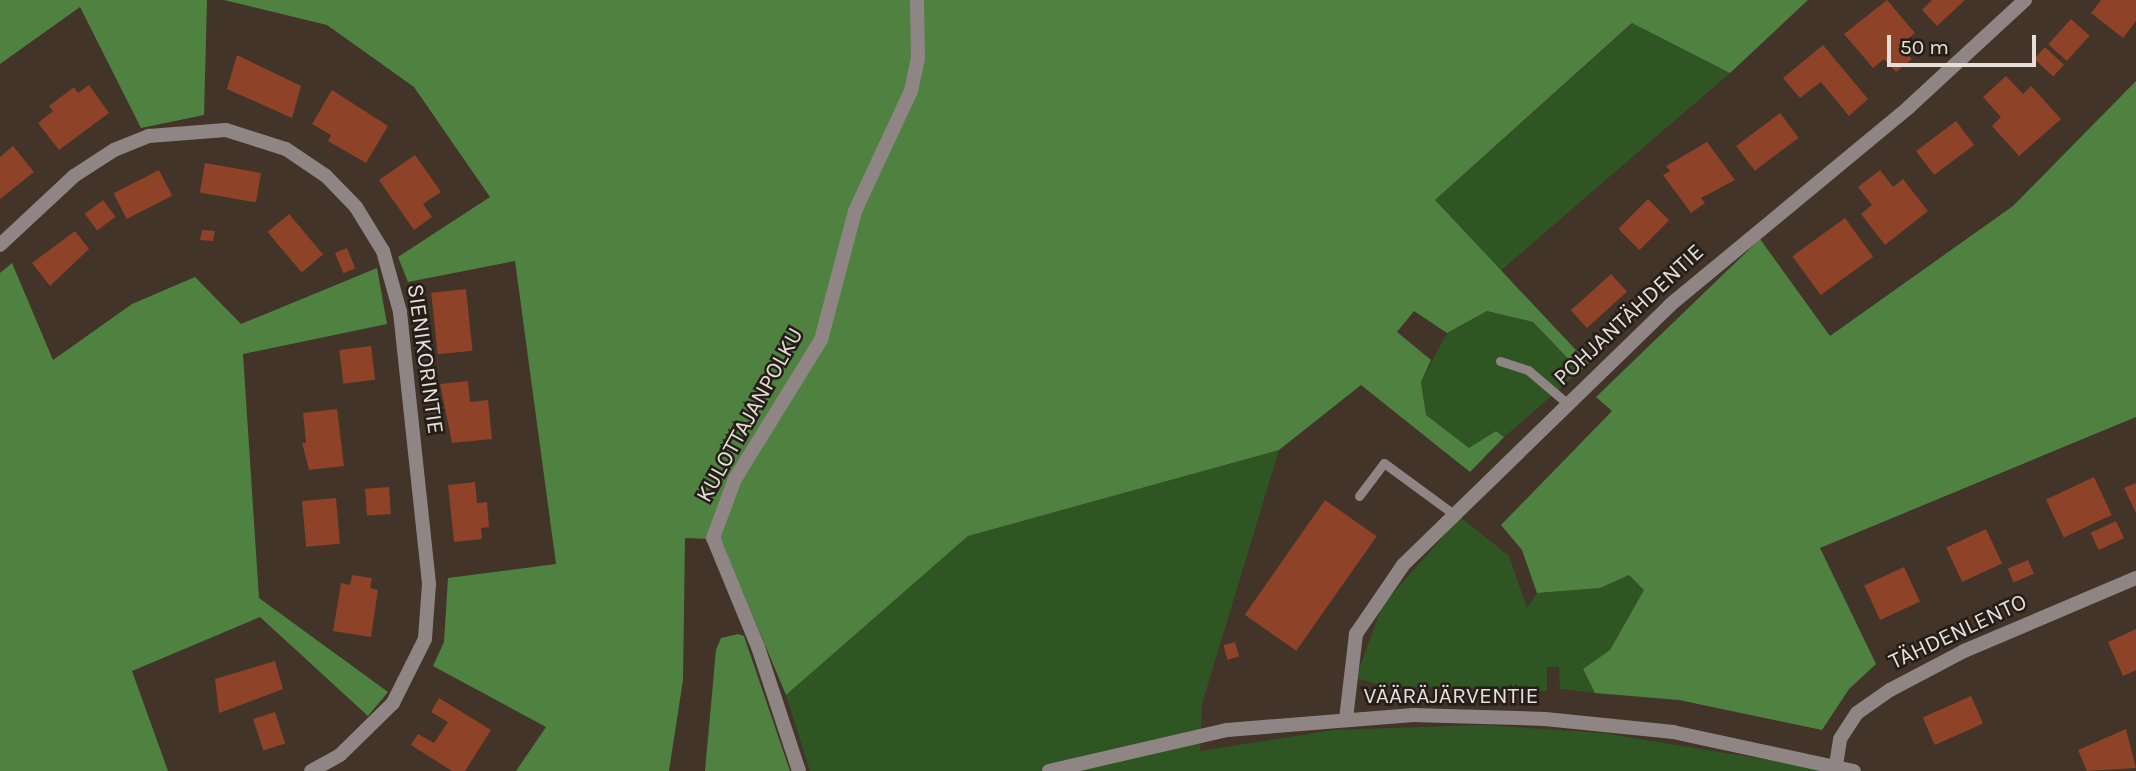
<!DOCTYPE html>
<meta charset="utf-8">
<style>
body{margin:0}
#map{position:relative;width:2136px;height:771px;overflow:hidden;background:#423428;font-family:Karla,sans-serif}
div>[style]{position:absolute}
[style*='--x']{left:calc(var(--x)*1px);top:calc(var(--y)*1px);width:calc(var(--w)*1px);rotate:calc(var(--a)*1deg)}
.green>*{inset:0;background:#2f5523}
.forest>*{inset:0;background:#4f8240}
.building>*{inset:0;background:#8e4227;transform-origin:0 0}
.lane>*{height:9px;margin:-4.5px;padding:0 4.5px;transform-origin:4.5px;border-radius:4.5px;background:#908585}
.street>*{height:14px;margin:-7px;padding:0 7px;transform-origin:7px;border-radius:7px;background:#908585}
span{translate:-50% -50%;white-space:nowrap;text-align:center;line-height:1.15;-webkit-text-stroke:5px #241d18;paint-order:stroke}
.street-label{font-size:23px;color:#e7ded7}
.scale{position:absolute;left:1887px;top:35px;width:149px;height:32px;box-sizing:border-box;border:4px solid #e7ded7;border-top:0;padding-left:9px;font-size:21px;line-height:24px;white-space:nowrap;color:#e7ded7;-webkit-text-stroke:5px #241d18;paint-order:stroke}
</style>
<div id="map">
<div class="green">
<i style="clip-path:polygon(1633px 23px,1730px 73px,1499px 272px,1435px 200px)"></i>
<i style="clip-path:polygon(1487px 311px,1533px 322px,1580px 371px,1504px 437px,1496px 431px,1469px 448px,1426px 415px,1421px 382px,1447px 333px)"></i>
<i style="clip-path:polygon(1279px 450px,1202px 704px,1200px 751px,1334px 730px,1483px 725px,1602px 733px,1837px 771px,810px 771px,786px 695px,968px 536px)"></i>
<i style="clip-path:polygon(1460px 517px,1509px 556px,1527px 608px,1537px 593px,1600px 588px,1629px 575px,1644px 590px,1610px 650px,1583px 669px,1595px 693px,1560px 689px,1559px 667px,1547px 667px,1547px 691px,1383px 686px,1356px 678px,1382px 606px)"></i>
</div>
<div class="forest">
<i style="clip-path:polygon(0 0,207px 0,204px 115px,141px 128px,80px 7px,0 64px)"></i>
<i style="clip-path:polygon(224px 0,1808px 0,1730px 73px,1632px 23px,1435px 200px,1589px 364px,1580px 371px,1533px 322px,1487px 311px,1447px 333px,1414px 311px,1397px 332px,1431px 360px,1421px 382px,1426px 415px,1469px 448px,1496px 431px,1504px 437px,1470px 472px,1361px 385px,1279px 450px,968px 536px,786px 695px,724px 547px,709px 539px,685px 538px,683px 680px,669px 771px,516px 771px,546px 727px,433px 666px,444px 642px,448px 578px,556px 564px,515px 261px,408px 282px,398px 257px,490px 197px,414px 87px,327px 25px)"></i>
<i style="clip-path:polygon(2136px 81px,2136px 417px,1820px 548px,1876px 664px,1849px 689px,1822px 730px,1679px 700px,1595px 693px,1583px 669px,1610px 650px,1644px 590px,1629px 575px,1600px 588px,1537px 593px,1522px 550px,1501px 525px,1612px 411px,1596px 397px,1760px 239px,1830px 336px,2013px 206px)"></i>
<i style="clip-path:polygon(12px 263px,53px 360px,132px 304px,195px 277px,241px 324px,377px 268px,387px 324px,243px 354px,259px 598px,388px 692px,368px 716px,260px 617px,132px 671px,168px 771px,0 771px,0 273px)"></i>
<i style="clip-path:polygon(738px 634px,744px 636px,790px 771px,705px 771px,716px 650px,721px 638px)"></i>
</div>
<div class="building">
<i style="clip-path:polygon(1887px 0,1915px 33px,1900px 45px,1912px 59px,1896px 72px,1884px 59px,1873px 68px,1844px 34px)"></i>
<i style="clip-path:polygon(1932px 0,1965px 0,1937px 26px,1922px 10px)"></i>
<i style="clip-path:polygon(2101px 0,2136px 0,2136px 21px,2123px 38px,2091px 13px)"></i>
<i style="left:2071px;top:19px;width:25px;height:34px;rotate:42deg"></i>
<i style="clip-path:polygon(1823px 45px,1868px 99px,1849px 116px,1821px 82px,1800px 98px,1783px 78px)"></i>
<i style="left:2045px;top:47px;width:26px;height:16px;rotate:43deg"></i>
<i style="clip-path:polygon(237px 55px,301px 86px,292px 118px,227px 89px)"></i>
<i style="clip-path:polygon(2006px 76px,2023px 94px,2031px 86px,2061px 119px,2019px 156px,1992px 126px,2001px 117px,1983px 97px)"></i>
<i style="clip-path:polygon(89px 85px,109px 113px,59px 150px,38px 123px,53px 111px,49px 106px,74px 87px,78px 93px)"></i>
<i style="clip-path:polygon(332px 90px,388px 126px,366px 163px,328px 141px,331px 135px,312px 124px)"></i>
<i style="left:1780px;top:113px;width:31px;height:55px;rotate:53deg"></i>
<i style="left:1956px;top:121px;width:30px;height:50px;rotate:53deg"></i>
<i style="clip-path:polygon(1707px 142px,1735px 180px,1701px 198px,1705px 203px,1691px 213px,1663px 175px,1670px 171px,1666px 166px)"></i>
<i style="clip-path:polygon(13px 146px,34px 172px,0 199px,0 157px)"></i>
<i style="clip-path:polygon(415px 155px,441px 192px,423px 204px,432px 217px,414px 230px,379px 180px)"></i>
<i style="left:205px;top:163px;width:57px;height:30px;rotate:10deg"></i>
<i style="left:159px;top:170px;width:29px;height:51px;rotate:63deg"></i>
<i style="clip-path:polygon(1880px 170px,1893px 187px,1903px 179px,1928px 211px,1885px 245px,1861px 214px,1872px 205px,1858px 187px)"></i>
<i style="left:1648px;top:199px;width:30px;height:42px;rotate:45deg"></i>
<i style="left:103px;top:200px;width:21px;height:23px;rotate:53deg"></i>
<i style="left:289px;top:214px;width:53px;height:28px;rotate:50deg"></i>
<i style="left:1845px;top:218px;width:48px;height:65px;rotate:54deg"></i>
<i style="clip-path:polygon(202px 230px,215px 231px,213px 241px,200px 240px)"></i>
<i style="clip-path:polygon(75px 231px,89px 249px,50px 286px,32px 263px)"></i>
<i style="left:347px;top:248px;width:22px;height:13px;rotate:68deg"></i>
<i style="left:1611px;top:274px;width:24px;height:54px;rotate:48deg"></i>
<i style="left:466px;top:289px;width:62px;height:35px;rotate:84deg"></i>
<i style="left:371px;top:346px;width:34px;height:32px;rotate:83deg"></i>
<i style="clip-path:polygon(468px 381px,470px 402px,488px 400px,492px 439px,452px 443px,440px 384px)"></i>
<i style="clip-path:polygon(337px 409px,344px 466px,309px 470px,302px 443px,306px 443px,303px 413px)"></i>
<i style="left:2094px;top:477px;width:42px;height:53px;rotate:65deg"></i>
<i style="clip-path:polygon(475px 482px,477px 503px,487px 502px,489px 527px,481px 528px,482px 539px,454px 542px,448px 485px)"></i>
<i style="clip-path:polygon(2136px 483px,2136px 513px,2124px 488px)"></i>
<i style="left:389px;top:487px;width:27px;height:24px;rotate:86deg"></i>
<i style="left:336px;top:498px;width:46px;height:34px;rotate:85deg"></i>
<i style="left:1325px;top:500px;width:63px;height:140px;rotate:35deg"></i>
<i style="left:2116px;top:521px;width:19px;height:28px;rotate:65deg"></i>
<i style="left:1986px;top:529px;width:38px;height:44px;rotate:65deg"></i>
<i style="left:2028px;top:560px;width:15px;height:22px;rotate:67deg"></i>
<i style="left:1904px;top:567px;width:38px;height:44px;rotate:65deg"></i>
<i style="clip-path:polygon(352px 575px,372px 578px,370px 588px,378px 590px,371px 637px,333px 631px,341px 583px,350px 585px)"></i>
<i style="clip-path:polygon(2136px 629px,2136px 670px,2123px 676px,2108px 642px)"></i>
<i style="left:1235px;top:642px;width:15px;height:12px;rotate:74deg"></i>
<i style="clip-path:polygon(275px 661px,283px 689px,219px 713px,215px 679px)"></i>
<i style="left:1971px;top:696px;width:30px;height:53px;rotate:66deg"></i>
<i style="clip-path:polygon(439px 698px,491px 730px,465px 771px,452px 771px,411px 745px,418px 734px,434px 743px,448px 722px,431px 712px)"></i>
<i style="left:275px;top:712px;width:33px;height:23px;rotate:72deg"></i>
<i style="clip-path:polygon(2126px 729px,2136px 768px,2087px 771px,2078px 750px)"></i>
</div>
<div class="lane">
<i style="--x:1500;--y:361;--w:29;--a:18"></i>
<i style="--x:1528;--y:370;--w:52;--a:40.4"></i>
<i style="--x:1359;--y:496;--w:41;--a:-52.9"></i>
<i style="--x:1384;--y:463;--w:84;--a:36.3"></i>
</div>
<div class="street">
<i style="--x:0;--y:245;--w:101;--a:-43"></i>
<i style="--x:74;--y:176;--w:48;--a:-33"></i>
<i style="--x:114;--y:150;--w:38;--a:-22"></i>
<i style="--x:149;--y:136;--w:77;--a:-4.5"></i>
<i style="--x:226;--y:130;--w:63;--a:17.6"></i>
<i style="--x:286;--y:149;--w:48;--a:34"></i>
<i style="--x:326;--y:176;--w:43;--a:45.9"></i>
<i style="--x:356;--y:207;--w:52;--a:58.5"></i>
<i style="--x:383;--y:251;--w:63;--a:74.4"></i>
<i style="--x:400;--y:312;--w:274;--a:83.9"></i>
<i style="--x:429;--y:584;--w:55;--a:94.2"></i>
<i style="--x:425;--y:639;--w:72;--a:116.6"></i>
<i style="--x:393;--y:703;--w:74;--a:135.5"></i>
<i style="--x:340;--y:755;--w:33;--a:151"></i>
<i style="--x:1346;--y:719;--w:86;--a:-83.3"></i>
<i style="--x:1356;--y:634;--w:83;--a:-55.7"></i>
<i style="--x:1403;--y:565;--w:373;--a:-44.2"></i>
<i style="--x:1670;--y:305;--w:310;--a:-39.6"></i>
<i style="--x:1909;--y:107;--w:158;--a:-42.7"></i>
<i style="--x:1836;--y:765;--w:26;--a:-81"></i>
<i style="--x:1840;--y:739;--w:31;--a:-57"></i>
<i style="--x:1857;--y:713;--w:40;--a:-34.9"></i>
<i style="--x:1890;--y:690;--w:84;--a:-27.8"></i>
<i style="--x:1964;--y:651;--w:187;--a:-23"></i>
<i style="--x:799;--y:771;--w:131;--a:-108.3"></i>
<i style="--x:758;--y:647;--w:118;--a:-112.4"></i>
<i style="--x:713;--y:538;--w:63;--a:-69.6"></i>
<i style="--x:735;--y:479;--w:163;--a:-58.3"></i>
<i style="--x:821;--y:340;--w:133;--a:-75.2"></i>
<i style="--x:855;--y:211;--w:132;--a:-65"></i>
<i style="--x:911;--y:91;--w:33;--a:-78"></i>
<i style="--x:918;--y:59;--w:59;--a:-91"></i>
<i style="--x:1049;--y:771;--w:183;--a:-13"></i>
<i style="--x:1227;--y:730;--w:187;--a:-4.6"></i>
<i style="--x:1413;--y:715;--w:132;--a:1.7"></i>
<i style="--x:1545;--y:719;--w:129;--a:5.8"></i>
<i style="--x:1673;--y:732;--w:185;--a:12.2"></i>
</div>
<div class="street-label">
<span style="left:1629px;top:315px;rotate:-43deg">POHJANTÄHDENTIE</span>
<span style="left:425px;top:359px;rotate:82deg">SIENIKORINTIE</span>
<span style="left:750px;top:415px;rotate:-61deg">KULOTTAJANPOLKU</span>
<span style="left:1958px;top:632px;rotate:-25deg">TÄHDENLENTO</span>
<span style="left:1451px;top:696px">VÄÄRÄJÄRVENTIE</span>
</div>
<div class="scale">50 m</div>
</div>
